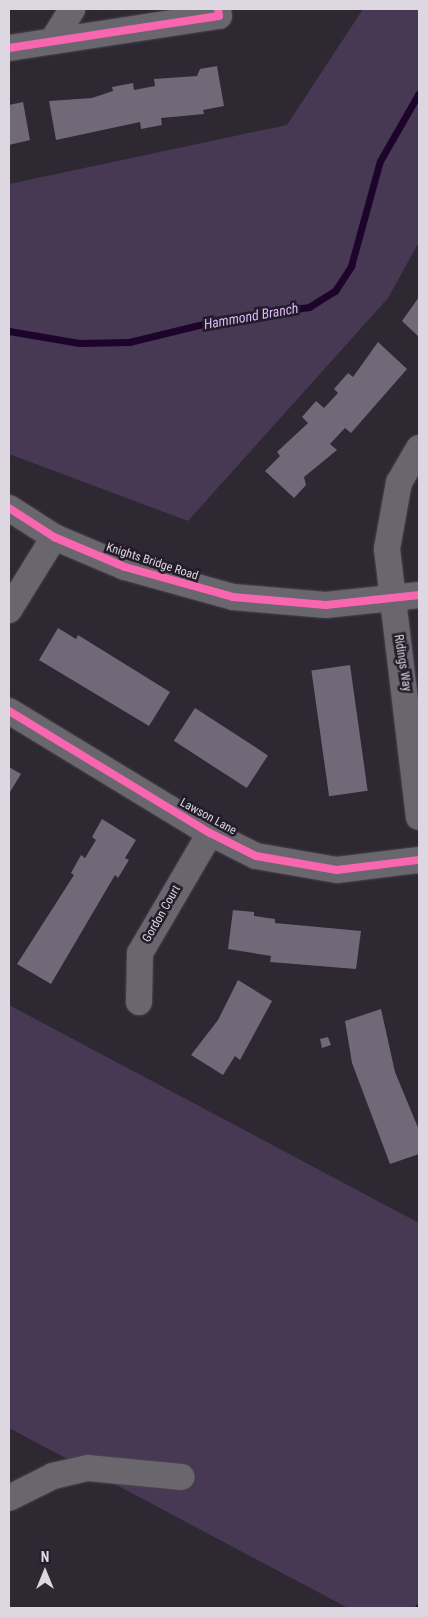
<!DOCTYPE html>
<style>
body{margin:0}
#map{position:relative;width:428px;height:1617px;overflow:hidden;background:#2d2832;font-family:"Roboto Condensed",sans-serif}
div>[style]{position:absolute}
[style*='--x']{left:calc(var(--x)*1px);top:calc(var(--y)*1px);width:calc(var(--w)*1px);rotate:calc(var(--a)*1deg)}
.green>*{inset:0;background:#473854}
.stream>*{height:7px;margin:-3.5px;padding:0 3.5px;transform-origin:3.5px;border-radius:3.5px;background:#1e042d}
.building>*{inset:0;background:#716878;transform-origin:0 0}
.roads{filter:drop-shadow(0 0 1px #49454d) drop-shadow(0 0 1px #49454d)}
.minor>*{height:26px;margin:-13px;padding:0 13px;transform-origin:13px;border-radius:13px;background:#6a666e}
.cycleway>*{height:8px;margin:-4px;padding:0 4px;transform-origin:4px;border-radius:4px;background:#f766af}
span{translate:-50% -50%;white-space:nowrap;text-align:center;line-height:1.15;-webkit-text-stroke:5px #241c2a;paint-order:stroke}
.street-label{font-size:12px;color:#dcd7e1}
.water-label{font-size:14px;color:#dcb9fa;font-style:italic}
.frame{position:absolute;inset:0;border:10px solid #dcd7e1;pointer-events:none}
.north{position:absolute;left:20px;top:1547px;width:50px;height:50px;-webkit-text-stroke:4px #241c2a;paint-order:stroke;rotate:0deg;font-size:14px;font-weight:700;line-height:20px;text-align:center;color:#dcd7e1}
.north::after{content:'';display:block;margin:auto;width:18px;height:22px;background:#dcd7e1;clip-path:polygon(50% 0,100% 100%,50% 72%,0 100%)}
</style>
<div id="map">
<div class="green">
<i style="clip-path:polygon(363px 9px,419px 9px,419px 242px,388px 298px,188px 521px,9px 454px,9px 184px,287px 125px)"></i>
<i style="clip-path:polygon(9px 1005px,419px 1223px,419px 1608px,348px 1608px,9px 1428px)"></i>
</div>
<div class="stream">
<i style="--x:9;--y:331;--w:71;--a:9.7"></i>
<i style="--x:79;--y:343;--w:50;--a:-1.1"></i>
<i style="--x:129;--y:342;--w:98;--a:-13.6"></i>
<i style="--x:224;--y:319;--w:86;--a:-8"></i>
<i style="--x:309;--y:307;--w:31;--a:-32"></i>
<i style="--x:335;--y:291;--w:30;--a:-57"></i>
<i style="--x:351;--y:266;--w:109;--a:-74.6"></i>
<i style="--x:380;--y:161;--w:78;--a:-60.2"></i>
<i style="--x:418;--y:1608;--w:1;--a:-45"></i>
</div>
<div class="building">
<i style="clip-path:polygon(217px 66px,224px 106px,203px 110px,204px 114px,161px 118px,162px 125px,141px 129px,140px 122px,56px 140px,49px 101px,92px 98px,113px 91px,112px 87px,133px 83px,134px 90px,155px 86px,154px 79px,197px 76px,200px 69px)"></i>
<i style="clip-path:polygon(23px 102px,30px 140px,9px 145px,9px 105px)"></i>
<i style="clip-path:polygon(419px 297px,419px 337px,402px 321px)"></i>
<i style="clip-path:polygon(378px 342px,407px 369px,351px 433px,345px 428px,330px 444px,337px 450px,304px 477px,306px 485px,294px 498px,265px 471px,280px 456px,277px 452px,308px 423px,302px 417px,316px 401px,324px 408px,338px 393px,334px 389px,348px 373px,353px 377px)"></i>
<i style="clip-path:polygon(58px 628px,76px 639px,78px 635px,170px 692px,149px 726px,39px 660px)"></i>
<i style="left:350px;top:665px;width:127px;height:39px;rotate:82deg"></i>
<i style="left:195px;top:708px;width:87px;height:39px;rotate:33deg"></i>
<i style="clip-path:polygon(9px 767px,21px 774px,10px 792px,9px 792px)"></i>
<i style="clip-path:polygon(102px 819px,136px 840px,125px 858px,129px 860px,118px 878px,115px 875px,51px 984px,17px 964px,74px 875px,71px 873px,81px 855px,85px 858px,96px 840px,92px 837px)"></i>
<i style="clip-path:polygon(233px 910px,254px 912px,254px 916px,275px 919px,275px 923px,361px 931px,356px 969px,270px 962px,271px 956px,228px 949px)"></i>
<i style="clip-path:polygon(238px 980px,272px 1001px,240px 1060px,235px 1056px,223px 1075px,191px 1055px,218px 1020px)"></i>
<i style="clip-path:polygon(381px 1009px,395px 1072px,419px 1130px,419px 1154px,390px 1164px,352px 1063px,345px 1021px)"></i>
<i style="clip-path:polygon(328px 1037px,331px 1045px,322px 1048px,320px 1039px)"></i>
</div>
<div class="roads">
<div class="minor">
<i style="--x:53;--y:40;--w:36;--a:-58"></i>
<i style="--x:9;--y:48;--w:212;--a:-8.7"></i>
<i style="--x:219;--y:16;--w:7;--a:-98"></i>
<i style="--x:419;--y:448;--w:39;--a:120"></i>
<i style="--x:399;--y:482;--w:68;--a:100.2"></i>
<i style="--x:387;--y:549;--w:270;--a:83.2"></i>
<i style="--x:9;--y:508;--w:54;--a:32.8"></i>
<i style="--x:54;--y:537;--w:77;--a:22.9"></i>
<i style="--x:125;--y:567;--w:112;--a:15.5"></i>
<i style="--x:233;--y:597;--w:93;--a:4.9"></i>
<i style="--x:326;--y:605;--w:94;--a:-6.1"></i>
<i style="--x:9;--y:610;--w:86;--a:-58.3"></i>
<i style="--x:9;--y:711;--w:235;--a:31.3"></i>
<i style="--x:210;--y:833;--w:51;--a:26.6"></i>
<i style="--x:256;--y:856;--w:82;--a:9.8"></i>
<i style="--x:337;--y:870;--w:83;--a:-7"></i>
<i style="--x:139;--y:1002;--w:49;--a:-88.8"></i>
<i style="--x:140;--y:953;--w:139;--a:-59.7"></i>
<i style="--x:9;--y:1498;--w:49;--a:-26.6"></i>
<i style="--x:53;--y:1476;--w:36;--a:-13"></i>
<i style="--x:88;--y:1468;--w:94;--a:5.5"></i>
</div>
</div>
<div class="cycleway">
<i style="--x:9;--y:48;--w:212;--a:-8.7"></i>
<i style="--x:219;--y:16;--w:7;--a:-98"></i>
<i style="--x:9;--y:508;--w:54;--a:32.8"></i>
<i style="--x:54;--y:537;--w:77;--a:22.9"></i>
<i style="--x:125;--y:567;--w:112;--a:15.5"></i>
<i style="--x:233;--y:597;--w:93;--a:4.9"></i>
<i style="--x:326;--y:605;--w:94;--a:-6.1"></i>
<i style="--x:9;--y:711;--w:235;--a:31.3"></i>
<i style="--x:210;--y:833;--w:51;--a:26.6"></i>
<i style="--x:256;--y:856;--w:82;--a:9.8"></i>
<i style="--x:337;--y:870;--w:83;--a:-7"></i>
</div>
<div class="street-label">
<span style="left:152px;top:562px;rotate:18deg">Knights Bridge Road</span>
<span style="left:402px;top:663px;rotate:81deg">Ridings Way</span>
<span style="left:208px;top:817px;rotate:29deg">Lawson Lane</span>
<span style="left:162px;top:914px;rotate:-60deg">Gordon Court</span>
</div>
<div class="water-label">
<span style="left:251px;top:316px;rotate:-10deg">Hammond Branch</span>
</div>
<div class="frame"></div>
<div class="north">N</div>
</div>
